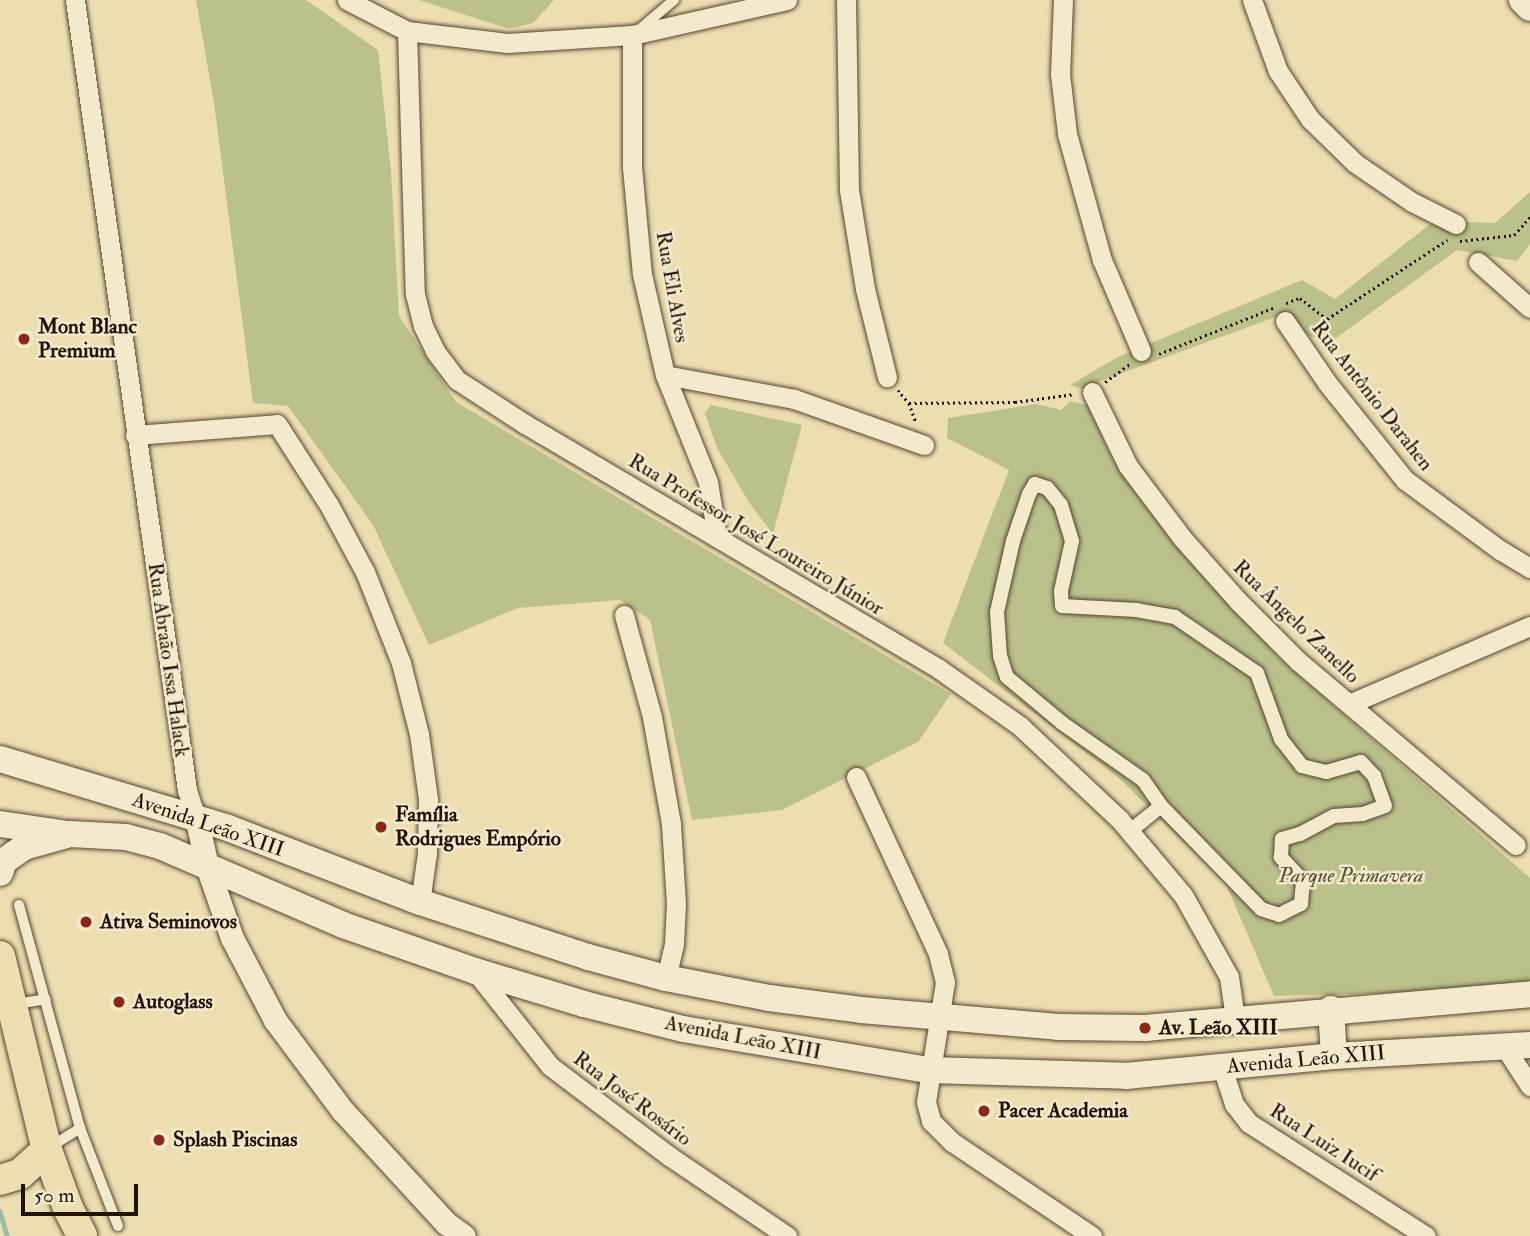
<!DOCTYPE html>
<meta charset="utf-8">
<style>
body{margin:0}
#map{position:relative;width:1530px;height:1236px;overflow:hidden;background:#eddeb1;font-family:"IM FELL Double Pica",serif}
div>[style]{position:absolute}
[style*='--x']{left:calc(var(--x)*1px);top:calc(var(--y)*1px);width:calc(var(--w)*1px);rotate:calc(var(--a)*1deg)}
.green>*{inset:0;background:#bac18a}
.stream>*{height:4.5px;margin:-2.25px;padding:0 2.25px;transform-origin:2.25px;border-radius:2.25px;background:#9abda6}
.path>*{height:2.5px;margin-top:-1.25px;transform-origin:0;background:repeating-linear-gradient(90deg,#211307 0 2px,transparent 0 5.5px)}
.roads{filter:drop-shadow(0 0 2px #544632) drop-shadow(0 0 2px #544632)}
.service>*{height:10px;margin:-5px;padding:0 5px;transform-origin:5px;border-radius:5px;background:#f3eacc}
.pedestrian>*{height:14px;margin:-7px;padding:0 7px;transform-origin:7px;border-radius:7px;background:#f3eacc}
.minor>*{height:19px;margin:-9.5px;padding:0 9.5px;transform-origin:9.5px;border-radius:9.5px;background:#f3eacc}
.tertiary>*{height:23px;margin:-11.5px;padding:0 11.5px;transform-origin:11.5px;border-radius:11.5px;background:#f3eacc}
.secondary>*{height:26px;margin:-13px;padding:0 13px;transform-origin:13px;border-radius:13px;background:#f3eacc}
.primary>*{height:30px;margin:-15px;padding:0 15px;transform-origin:15px;border-radius:15px;background:#eddeb1}
.dots>*{width:19px;height:19px;translate:-50% -50%;box-sizing:border-box;border:4px solid #f3eacc;border-radius:50%}
span{translate:-50% -50%;white-space:nowrap;text-align:center;line-height:1.15;-webkit-text-stroke:5px #f3eacc;paint-order:stroke}
.street-label{font-size:21px;color:#211307}
.poi-label{font-size:21px;color:#211307;font-weight:700}
.left{translate:0 -50%;text-align:left}
.park-label{font-size:21px;color:#575035;font-style:italic}
.scale{position:absolute;left:21px;top:1184px;width:117px;height:32px;box-sizing:border-box;border:4px solid #211307;border-top:0;padding-left:9px;font-size:21px;line-height:24px;white-space:nowrap;color:#211307;-webkit-text-stroke:5px #f3eacc;paint-order:stroke}
</style>
<div id="map">
<div class="green">
<i style="clip-path:polygon(196px 0,306px 0,378px 50px,391px 171px,399px 316px,456px 402px,951px 694px,918px 742px,782px 810px,692px 820px,650px 620px,620px 600px,518px 608px,429px 645px,373px 525px,288px 406px,253px 403px,214px 103px)"></i>
<i style="clip-path:polygon(419px 0,554px 0,533px 23px,509px 29px)"></i>
<i style="clip-path:polygon(1530px 192px,1530px 244px,1517px 261px,1457px 250px,1332px 341px,1309px 336px,1289px 312px,1098px 382px,1092px 392px,1070px 385px,1118px 357px,1302px 280px,1335px 299px,1434px 221px,1495px 223px)"></i>
<i style="clip-path:polygon(1070px 401px,1087px 405px,1114px 462px,1277px 656px,1530px 878px,1530px 985px,1487px 990px,1274px 996px,1226px 884px,1119px 778px,943px 643px,1009px 470px,947px 438px,948px 418px,1037px 404px,1061px 410px)"></i>
<i style="clip-path:polygon(711px 405px,802px 425px,773px 534px,750px 504px,717px 448px,705px 413px)"></i>
</div>
<div class="stream">
<i style="--x:0;--y:1211;--w:26;--a:74"></i>
</div>
<div class="path">
<i style="--x:1460;--y:241;--w:54;--a:-6.3"></i>
<i style="--x:1514;--y:235;--w:24;--a:-48"></i>
<i style="--x:1286;--y:303;--w:15;--a:-20"></i>
<i style="--x:1300;--y:298;--w:34;--a:38"></i>
<i style="--x:1327;--y:319;--w:144;--a:-33.4"></i>
<i style="--x:1159;--y:354;--w:123;--a:-22"></i>
<i style="--x:1105;--y:382;--w:32;--a:-36"></i>
<i style="--x:898;--y:390;--w:17;--a:50"></i>
<i style="--x:909;--y:403;--w:106;--a:-0.5"></i>
<i style="--x:1015;--y:402;--w:60;--a:-7.7"></i>
<i style="--x:909;--y:403;--w:20;--a:70"></i>
</div>
<div class="roads">
<div class="service">
<i style="--x:640;--y:29;--w:45;--a:-40.5"></i>
<i style="--x:19;--y:905;--w:231;--a:74.7"></i>
<i style="--x:80;--y:1128;--w:105;--a:68.8"></i>
<i style="--x:16;--y:1004;--w:30;--a:-9"></i>
<i style="--x:50;--y:1147;--w:36;--a:-32"></i>
</div>
<div class="pedestrian">
<i style="--x:1129;--y:832;--w:41;--a:-39.1"></i>
<i style="--x:1161;--y:806;--w:144;--a:45.8"></i>
<i style="--x:1261;--y:909;--w:19;--a:18"></i>
<i style="--x:1279;--y:915;--w:25;--a:-27"></i>
<i style="--x:1301;--y:904;--w:23;--a:-85"></i>
<i style="--x:1303;--y:881;--w:33;--a:-133"></i>
<i style="--x:1281;--y:857;--w:18;--a:-87"></i>
<i style="--x:1282;--y:839;--w:19;--a:-16"></i>
<i style="--x:1300;--y:834;--w:38;--a:-28"></i>
<i style="--x:1334;--y:816;--w:29;--a:-4"></i>
<i style="--x:1363;--y:814;--w:23;--a:-20"></i>
<i style="--x:1385;--y:806;--w:32;--a:-110"></i>
<i style="--x:1374;--y:776;--w:19;--a:-133"></i>
<i style="--x:1361;--y:762;--w:36;--a:164"></i>
<i style="--x:1326;--y:772;--w:25;--a:-166"></i>
<i style="--x:1302;--y:766;--w:34;--a:-128"></i>
<i style="--x:1281;--y:739;--w:70;--a:-110"></i>
<i style="--x:1257;--y:673;--w:99;--a:-145.7"></i>
<i style="--x:1175;--y:617;--w:39;--a:-170"></i>
<i style="--x:1137;--y:610;--w:75;--a:-176.9"></i>
<i style="--x:1062;--y:606;--w:15;--a:-94"></i>
<i style="--x:1061;--y:591;--w:51;--a:-77.6"></i>
<i style="--x:1072;--y:541;--w:38;--a:-107"></i>
<i style="--x:1061;--y:505;--w:22;--a:-129"></i>
<i style="--x:1047;--y:488;--w:13;--a:-162"></i>
<i style="--x:1035;--y:484;--w:12;--a:121"></i>
<i style="--x:1029;--y:494;--w:50;--a:108.8"></i>
<i style="--x:1013;--y:541;--w:73;--a:102.7"></i>
<i style="--x:997;--y:612;--w:44;--a:86.1"></i>
<i style="--x:1000;--y:656;--w:22;--a:72"></i>
<i style="--x:1007;--y:677;--w:72;--a:39.9"></i>
<i style="--x:1062;--y:723;--w:99;--a:35.1"></i>
<i style="--x:1143;--y:780;--w:32;--a:55"></i>
</div>
<div class="minor">
<i style="--x:75;--y:0;--w:798;--a:81.93"></i>
<i style="--x:187;--y:790;--w:28;--a:72"></i>
<i style="--x:347;--y:0;--w:68;--a:27.3"></i>
<i style="--x:407;--y:31;--w:101;--a:6.8"></i>
<i style="--x:507;--y:43;--w:125;--a:-3.7"></i>
<i style="--x:632;--y:35;--w:159;--a:-12.7"></i>
<i style="--x:846;--y:0;--w:190;--a:89.1"></i>
<i style="--x:849;--y:190;--w:100;--a:80.8"></i>
<i style="--x:865;--y:289;--w:91;--a:76"></i>
<i style="--x:1063;--y:0;--w:74;--a:92.3"></i>
<i style="--x:1060;--y:74;--w:60;--a:83.3"></i>
<i style="--x:1067;--y:134;--w:131;--a:74.5"></i>
<i style="--x:1102;--y:260;--w:99;--a:66.8"></i>
<i style="--x:1252;--y:0;--w:76;--a:69.9"></i>
<i style="--x:1278;--y:71;--w:58;--a:56.3"></i>
<i style="--x:1310;--y:119;--w:63;--a:44.4"></i>
<i style="--x:1355;--y:163;--w:69;--a:34.4"></i>
<i style="--x:1412;--y:202;--w:49;--a:26.6"></i>
<i style="--x:407;--y:31;--w:263;--a:88.3"></i>
<i style="--x:415;--y:294;--w:33;--a:76"></i>
<i style="--x:423;--y:326;--w:28;--a:64"></i>
<i style="--x:435;--y:351;--w:36;--a:53"></i>
<i style="--x:457;--y:380;--w:81;--a:32.9"></i>
<i style="--x:525;--y:424;--w:481;--a:30.6"></i>
<i style="--x:939;--y:669;--w:99;--a:35.1"></i>
<i style="--x:1020;--y:726;--w:137;--a:43.2"></i>
<i style="--x:1120;--y:820;--w:98;--a:50"></i>
<i style="--x:1183;--y:895;--w:94;--a:60.7"></i>
<i style="--x:1229;--y:977;--w:41;--a:81.7"></i>
<i style="--x:632;--y:35;--w:132;--a:90"></i>
<i style="--x:632;--y:167;--w:107;--a:84.7"></i>
<i style="--x:642;--y:274;--w:104;--a:77.2"></i>
<i style="--x:665;--y:375;--w:115;--a:68.1"></i>
<i style="--x:708;--y:482;--w:56;--a:80.7"></i>
<i style="--x:1478;--y:262;--w:69;--a:41.5"></i>
<i style="--x:1285;--y:321;--w:76;--a:55.7"></i>
<i style="--x:1328;--y:384;--w:123;--a:51.3"></i>
<i style="--x:1405;--y:480;--w:118;--a:36.4"></i>
<i style="--x:1500;--y:550;--w:35;--a:31"></i>
<i style="--x:665;--y:375;--w:131;--a:10.5"></i>
<i style="--x:794;--y:399;--w:138;--a:19.5"></i>
<i style="--x:1092;--y:392;--w:82;--a:64.1"></i>
<i style="--x:1128;--y:466;--w:91;--a:53"></i>
<i style="--x:1183;--y:539;--w:84;--a:48.4"></i>
<i style="--x:1239;--y:602;--w:83;--a:45"></i>
<i style="--x:1298;--y:661;--w:285;--a:40.2"></i>
<i style="--x:135;--y:435;--w:142;--a:-4.4"></i>
<i style="--x:277;--y:424;--w:96;--a:57.3"></i>
<i style="--x:329;--y:505;--w:76;--a:61.8"></i>
<i style="--x:365;--y:572;--w:98;--a:68.4"></i>
<i style="--x:401;--y:663;--w:73;--a:75.8"></i>
<i style="--x:419;--y:734;--w:66;--a:82.1"></i>
<i style="--x:428;--y:799;--w:54;--a:91.1"></i>
<i style="--x:427;--y:853;--w:49;--a:98.1"></i>
<i style="--x:624;--y:615;--w:106;--a:74.6"></i>
<i style="--x:652;--y:717;--w:109;--a:79.9"></i>
<i style="--x:671;--y:824;--w:80;--a:86.4"></i>
<i style="--x:676;--y:904;--w:40;--a:92.9"></i>
<i style="--x:674;--y:944;--w:35;--a:103"></i>
<i style="--x:1349;--y:704;--w:197;--a:-23.3"></i>
<i style="--x:856;--y:777;--w:195;--a:65.1"></i>
<i style="--x:938;--y:954;--w:29;--a:76"></i>
<i style="--x:945;--y:982;--w:121;--a:99"></i>
<i style="--x:926;--y:1102;--w:20;--a:75"></i>
<i style="--x:931;--y:1121;--w:30;--a:45"></i>
<i style="--x:952;--y:1142;--w:169;--a:33.9"></i>
<i style="--x:475;--y:971;--w:121;--a:51.7"></i>
<i style="--x:550;--y:1066;--w:149;--a:37.1"></i>
<i style="--x:669;--y:1156;--w:143;--a:34.1"></i>
<i style="--x:1504;--y:1046;--w:48;--a:57"></i>
<i style="--x:1222;--y:1067;--w:39;--a:72"></i>
<i style="--x:1234;--y:1104;--w:24;--a:52"></i>
<i style="--x:1249;--y:1123;--w:210;--a:32.6"></i>
</div>
<div class="tertiary">
<i style="--x:196;--y:817;--w:50;--a:77.3"></i>
<i style="--x:207;--y:866;--w:76;--a:70.9"></i>
<i style="--x:232;--y:938;--w:93;--a:62.3"></i>
<i style="--x:275;--y:1020;--w:112;--a:53.3"></i>
<i style="--x:342;--y:1110;--w:154;--a:47.4"></i>
<i style="--x:446;--y:1223;--w:22;--a:36"></i>
</div>
<div class="secondary">
<i style="--x:1522;--y:0;--w:11;--a:45"></i>
<i style="--x:0;--y:759;--w:238;--a:16.8"></i>
<i style="--x:228;--y:828;--w:206;--a:21.1"></i>
<i style="--x:420;--y:902;--w:177;--a:18.1"></i>
<i style="--x:588;--y:957;--w:81;--a:15.1"></i>
<i style="--x:666;--y:978;--w:105;--a:11"></i>
<i style="--x:769;--y:998;--w:93;--a:7.4"></i>
<i style="--x:861;--y:1010;--w:198;--a:4.9"></i>
<i style="--x:1058;--y:1027;--w:87;--a:0.7"></i>
<i style="--x:1145;--y:1028;--w:386;--a:-5"></i>
<i style="--x:0;--y:824;--w:62;--a:8.4"></i>
<i style="--x:0;--y:873;--w:13;--a:-72"></i>
<i style="--x:4;--y:861;--w:24;--a:-35"></i>
<i style="--x:24;--y:847;--w:48;--a:-15.8"></i>
<i style="--x:70;--y:834;--w:56;--a:3.1"></i>
<i style="--x:126;--y:837;--w:35;--a:15"></i>
<i style="--x:160;--y:846;--w:199;--a:23.3"></i>
<i style="--x:343;--y:925;--w:140;--a:19.2"></i>
<i style="--x:475;--y:971;--w:114;--a:16.8"></i>
<i style="--x:584;--y:1004;--w:102;--a:14.2"></i>
<i style="--x:683;--y:1029;--w:249;--a:9.5"></i>
<i style="--x:929;--y:1070;--w:197;--a:1.7"></i>
<i style="--x:1126;--y:1076;--w:209;--a:-5.5"></i>
<i style="--x:1334;--y:1056;--w:196;--a:-3.2"></i>
<i style="--x:1331;--y:1009;--w:47;--a:86.3"></i>
</div>
<div class="primary">
<i style="--x:0;--y:956;--w:200;--a:76.4"></i>
<i style="--x:47;--y:1150;--w:62;--a:70.1"></i>
<i style="--x:68;--y:1208;--w:31;--a:63"></i>
<i style="--x:0;--y:1180;--w:21;--a:-17"></i>
<i style="--x:20;--y:1174;--w:36;--a:-42"></i>
</div>
</div>
<div class="dots">
<i style="left:24px;top:339px;background:#8f2418"></i>
<i style="left:381px;top:827px;background:#8f2418"></i>
<i style="left:86px;top:922px;background:#8f2418"></i>
<i style="left:119px;top:1002px;background:#8f2418"></i>
<i style="left:1145px;top:1028px;background:#8f2418"></i>
<i style="left:984px;top:1111px;background:#8f2418"></i>
<i style="left:159px;top:1140px;background:#8f2418"></i>
</div>
<div class="street-label">
<span style="left:672px;top:287px;rotate:80deg">Rua Eli Alves</span>
<span style="left:1372px;top:396px;rotate:52deg">Rua Antônio Darahen</span>
<span style="left:756px;top:535px;rotate:31deg">Rua Professor José Loureiro Júnior</span>
<span style="left:1296px;top:622px;rotate:44deg">Rua Ângelo Zanello</span>
<span style="left:168px;top:660px;rotate:82deg">Rua Abraão Issa Halack</span>
<span style="left:208px;top:825px;rotate:19deg">Avenida Leão XIII</span>
<span style="left:743px;top:1038px;rotate:11deg">Avenida Leão XIII</span>
<span style="left:1306px;top:1060px;rotate:-5deg">Avenida Leão XIII</span>
<span style="left:632px;top:1099px;rotate:37deg">Rua José Rosário</span>
<span style="left:1324px;top:1143px;rotate:33deg">Rua Luiz Iucif</span>
</div>
<div class="poi-label">
<span class="left" style="left:38px;top:339px">Mont Blanc<br>Premium</span>
<span class="left" style="left:395px;top:827px">Família<br>Rodrigues Empório</span>
<span class="left" style="left:100px;top:922px">Ativa Seminovos</span>
<span class="left" style="left:133px;top:1002px">Autoglass</span>
<span class="left" style="left:1159px;top:1028px">Av. Leão XIII</span>
<span class="left" style="left:998px;top:1111px">Pacer Academia</span>
<span class="left" style="left:173px;top:1140px">Splash Piscinas</span>
</div>
<div class="park-label">
<span style="left:1351px;top:876px">Parque Primavera</span>
</div>
<div class="scale">50 m</div>
</div>
